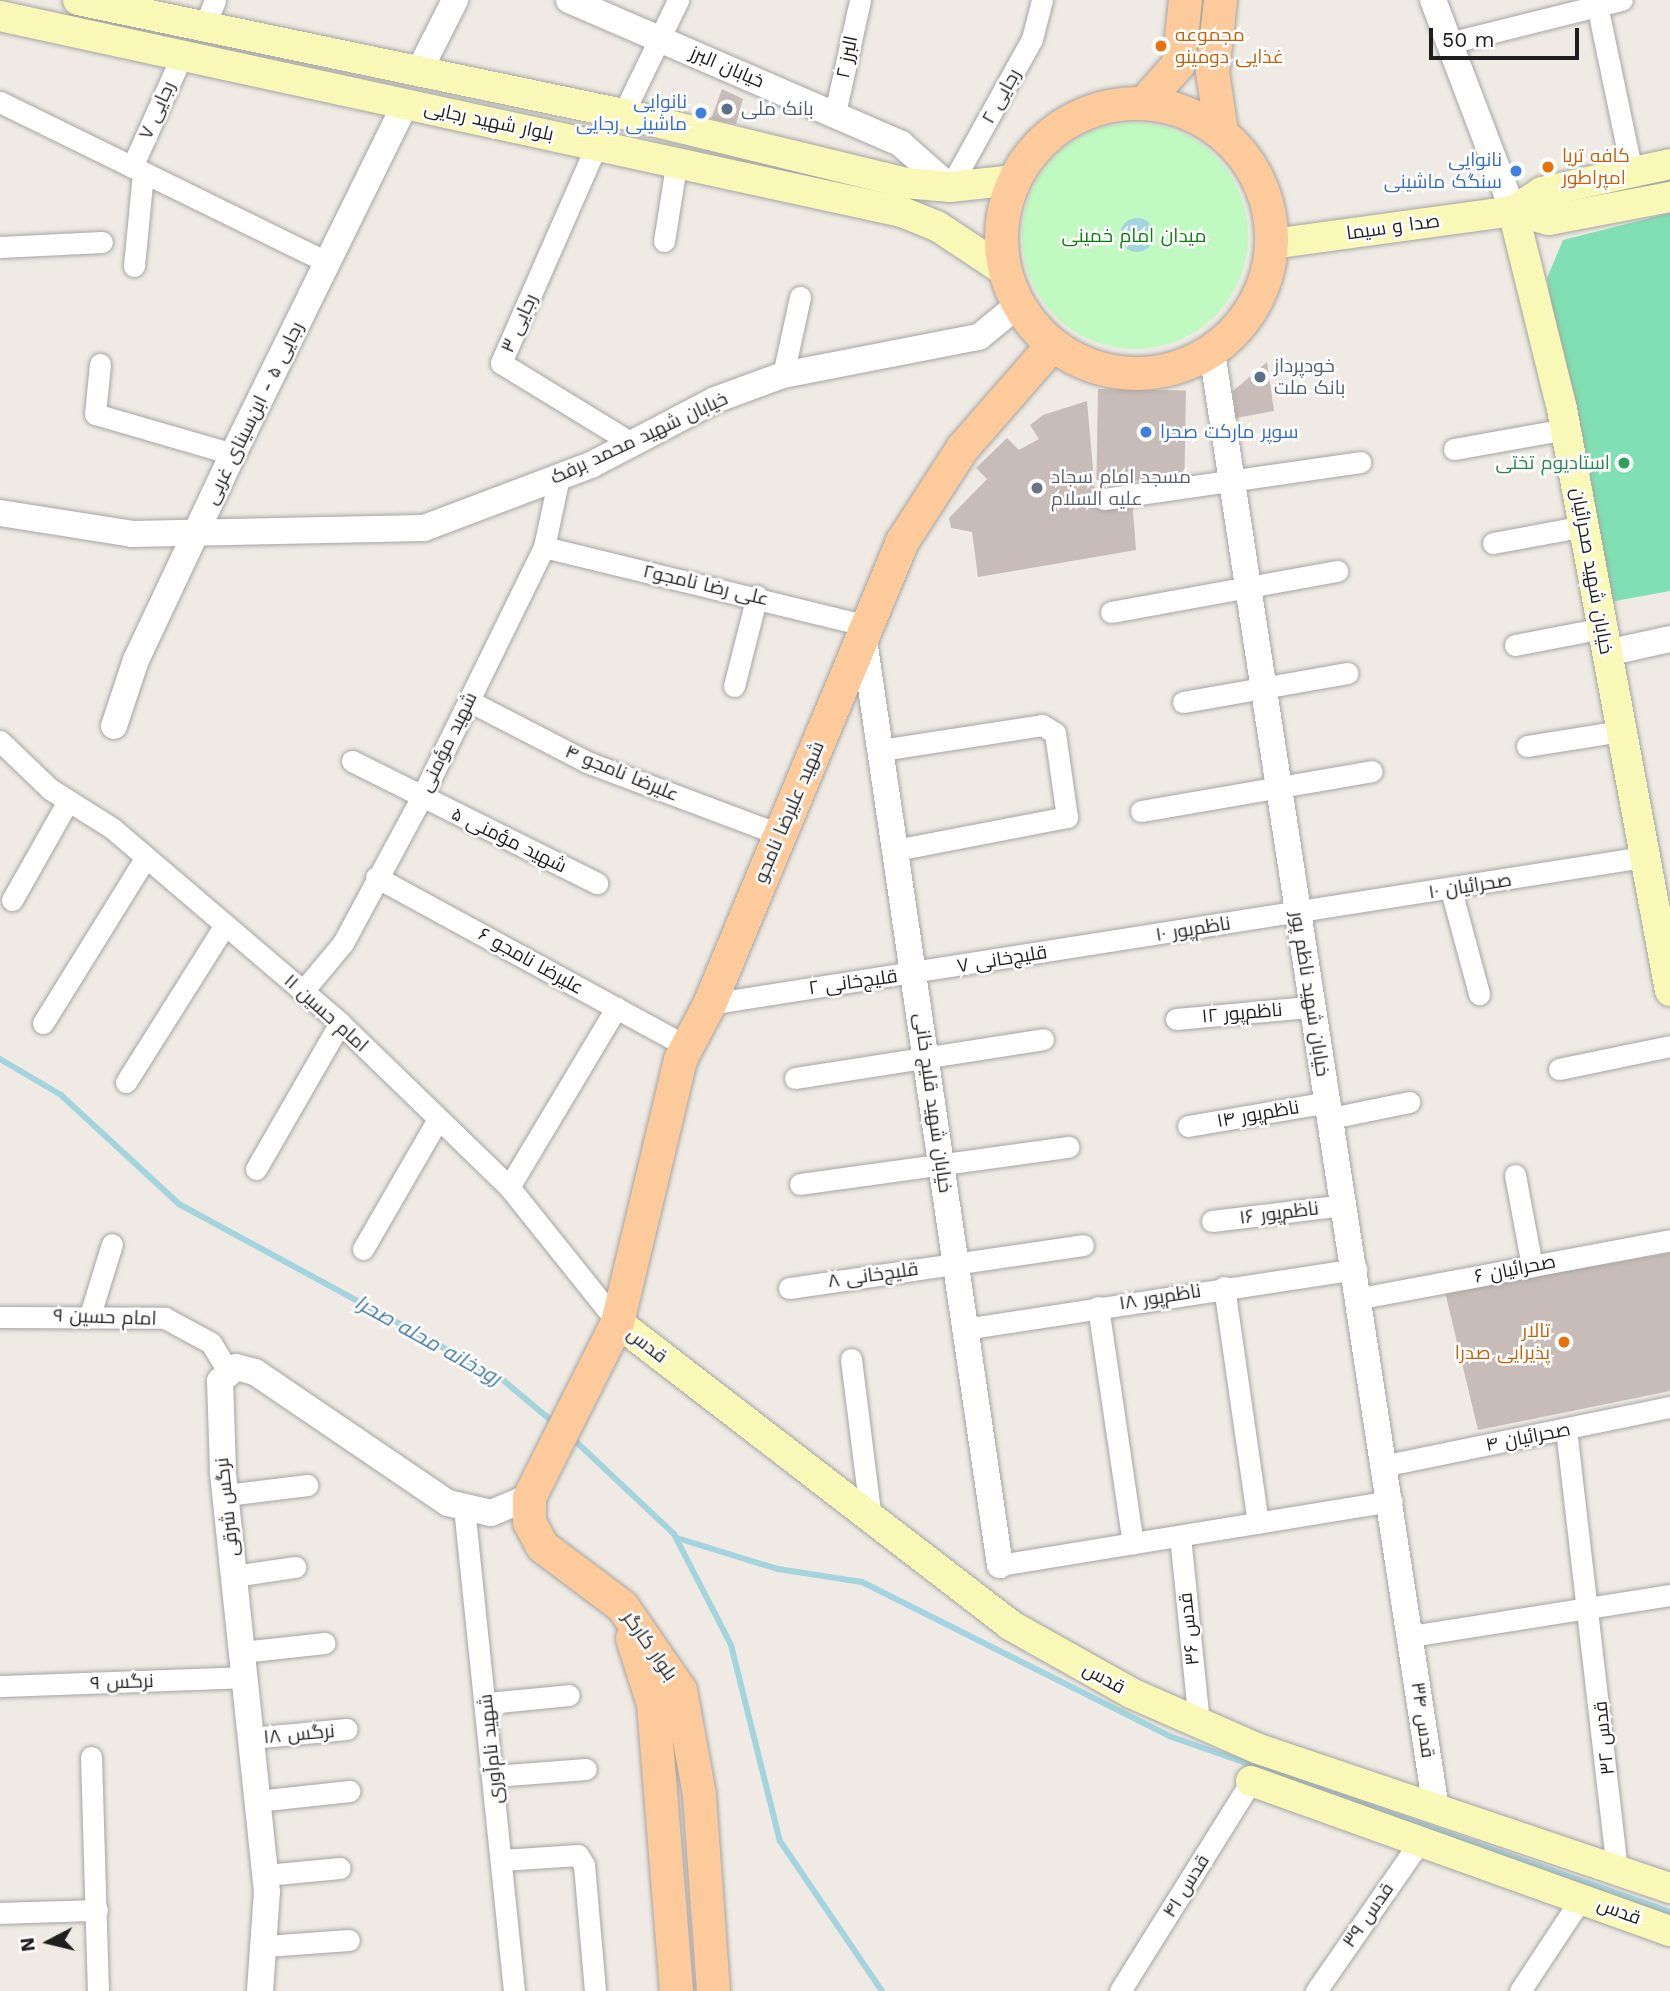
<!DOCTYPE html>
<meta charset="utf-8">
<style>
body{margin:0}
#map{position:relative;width:1670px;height:1991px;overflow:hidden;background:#efebe4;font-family:"Work Sans",Cairo,sans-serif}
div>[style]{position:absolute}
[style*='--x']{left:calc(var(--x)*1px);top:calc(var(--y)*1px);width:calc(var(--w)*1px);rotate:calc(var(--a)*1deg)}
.park>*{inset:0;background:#c0fac0}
.round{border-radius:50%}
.pitch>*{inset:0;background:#80e0b3}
.water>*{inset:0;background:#a4d5de}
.stream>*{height:6px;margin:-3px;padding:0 3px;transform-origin:3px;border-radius:3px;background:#a4d5de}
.building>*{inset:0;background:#c7bcb7;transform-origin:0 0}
.roads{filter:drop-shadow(0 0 2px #a5a5a5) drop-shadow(0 0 2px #a5a5a5)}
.minor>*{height:21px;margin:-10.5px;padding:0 10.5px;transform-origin:10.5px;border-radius:10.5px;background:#fff}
.tertiary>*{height:26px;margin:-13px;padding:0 13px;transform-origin:13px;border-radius:13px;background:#fff}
.secondary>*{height:30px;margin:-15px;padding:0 15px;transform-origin:15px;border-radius:15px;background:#faf8b7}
.primary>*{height:33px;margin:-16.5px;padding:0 16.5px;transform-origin:16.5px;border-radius:16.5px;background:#fdca9b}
.primary>.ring{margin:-16.5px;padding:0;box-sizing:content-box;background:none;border:33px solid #fdca9b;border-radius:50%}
.dots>*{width:19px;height:19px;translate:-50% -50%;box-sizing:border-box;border:4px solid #fff;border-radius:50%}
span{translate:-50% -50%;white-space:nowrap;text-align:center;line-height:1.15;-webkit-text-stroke:5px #fff;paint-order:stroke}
.food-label{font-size:19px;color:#c56008}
.left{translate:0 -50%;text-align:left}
.right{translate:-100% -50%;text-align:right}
.street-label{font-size:19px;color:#1e1e1e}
.shop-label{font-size:19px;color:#366cbe}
.service-label{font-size:19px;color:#4e5e75}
.park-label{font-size:19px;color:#0a7f0a}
.leisure-label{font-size:19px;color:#27864d}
.worship-label{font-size:19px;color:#5b616d}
.water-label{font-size:21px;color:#43799f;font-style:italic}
.north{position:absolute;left:14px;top:1907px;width:70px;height:70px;-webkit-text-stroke:5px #fff;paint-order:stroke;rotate:263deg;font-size:19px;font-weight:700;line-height:28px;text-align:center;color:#1e1e1e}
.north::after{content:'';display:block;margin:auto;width:24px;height:32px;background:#1e1e1e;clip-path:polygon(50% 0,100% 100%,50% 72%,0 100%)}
.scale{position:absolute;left:1429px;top:28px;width:150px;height:32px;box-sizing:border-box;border:4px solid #1e1e1e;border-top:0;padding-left:9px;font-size:21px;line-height:24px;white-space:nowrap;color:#1e1e1e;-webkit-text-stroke:5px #fff;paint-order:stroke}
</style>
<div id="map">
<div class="park">
<i class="round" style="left:1022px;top:123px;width:226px;height:226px"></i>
</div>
<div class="pitch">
<i style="clip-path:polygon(1670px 213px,1670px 591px,1604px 603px,1547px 278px,1563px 240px)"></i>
</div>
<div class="water">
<i class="round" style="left:1120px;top:218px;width:34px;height:34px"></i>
</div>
<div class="stream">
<i style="--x:0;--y:1059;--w:71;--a:30.5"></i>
<i style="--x:61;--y:1095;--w:161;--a:42.7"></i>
<i style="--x:179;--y:1204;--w:369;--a:28.5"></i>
<i style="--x:503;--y:1380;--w:67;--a:40.1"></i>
<i style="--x:570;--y:1436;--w:143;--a:43.3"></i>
<i style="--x:674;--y:1534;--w:125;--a:62.8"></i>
<i style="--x:731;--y:1645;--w:202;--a:76"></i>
<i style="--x:780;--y:1841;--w:181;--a:55.8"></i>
<i style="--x:677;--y:1538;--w:106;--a:17.1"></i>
<i style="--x:778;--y:1569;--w:85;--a:8.8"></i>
<i style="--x:862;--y:1582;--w:343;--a:26.6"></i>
<i style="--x:1169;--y:1736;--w:531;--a:19.36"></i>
</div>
<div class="building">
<i style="clip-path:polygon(722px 89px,743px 99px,736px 124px,711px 119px)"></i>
<i style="clip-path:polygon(1267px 362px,1274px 411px,1236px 418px,1233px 391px)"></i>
<i style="left:1098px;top:389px;width:88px;height:91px;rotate:1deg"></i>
<i style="clip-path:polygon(1087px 401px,1096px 503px,1132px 498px,1136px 550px,978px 577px,972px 532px,951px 528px,949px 518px,987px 479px,976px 468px,1007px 438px,1019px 450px,1039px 439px,1030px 425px,1043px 415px)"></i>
<i style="clip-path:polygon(1670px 1253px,1670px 1391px,1478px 1430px,1445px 1292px)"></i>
</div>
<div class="roads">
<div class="minor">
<i style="--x:1596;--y:0;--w:176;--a:78.2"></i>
<i style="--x:205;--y:25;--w:27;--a:-68"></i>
<i style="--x:1449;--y:43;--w:178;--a:-14"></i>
<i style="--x:0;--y:102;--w:364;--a:26.1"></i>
<i style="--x:835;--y:113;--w:116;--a:-77.5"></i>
<i style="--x:623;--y:114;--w:127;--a:-64.2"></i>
<i style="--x:597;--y:144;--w:239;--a:113.7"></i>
<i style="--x:501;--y:363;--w:151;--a:31.5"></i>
<i style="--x:132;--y:167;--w:125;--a:-65.9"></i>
<i style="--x:950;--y:187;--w:169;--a:-61"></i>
<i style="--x:1032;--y:39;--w:40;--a:-75.6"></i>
<i style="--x:664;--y:241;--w:82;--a:-80.9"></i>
<i style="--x:0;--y:247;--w:102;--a:-2.8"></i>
<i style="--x:134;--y:266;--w:94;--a:-84.5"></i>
<i style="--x:100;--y:364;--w:50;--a:95.7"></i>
<i style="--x:95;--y:414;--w:144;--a:16.2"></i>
<i style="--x:783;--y:375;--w:80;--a:-77.7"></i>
<i style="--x:1454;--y:449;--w:114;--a:-10.1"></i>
<i style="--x:1104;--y:499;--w:259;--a:-8.2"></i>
<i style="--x:1493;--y:543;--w:94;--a:-10.5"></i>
<i style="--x:544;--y:547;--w:333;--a:13.7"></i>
<i style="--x:1111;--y:612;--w:230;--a:-10.3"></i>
<i style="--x:1515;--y:645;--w:90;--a:-10.9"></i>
<i style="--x:734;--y:686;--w:93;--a:-75.7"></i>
<i style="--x:469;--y:701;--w:133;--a:27.3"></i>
<i style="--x:587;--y:762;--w:205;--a:20.6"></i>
<i style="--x:1183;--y:702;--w:167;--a:-10"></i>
<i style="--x:0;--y:741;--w:69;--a:43.8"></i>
<i style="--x:50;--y:789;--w:73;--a:32.2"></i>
<i style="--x:112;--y:828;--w:300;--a:40.5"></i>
<i style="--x:340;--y:1023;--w:235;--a:44.1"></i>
<i style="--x:509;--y:1187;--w:173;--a:51.3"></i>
<i style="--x:1527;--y:746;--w:95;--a:-9.1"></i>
<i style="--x:881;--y:750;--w:163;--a:-8.8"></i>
<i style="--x:1042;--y:725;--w:15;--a:32"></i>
<i style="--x:1055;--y:733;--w:85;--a:81.9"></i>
<i style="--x:1067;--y:817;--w:174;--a:169.1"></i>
<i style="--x:352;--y:761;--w:274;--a:26.5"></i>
<i style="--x:1141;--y:811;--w:234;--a:-9.8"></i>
<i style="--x:376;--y:877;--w:353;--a:28.6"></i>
<i style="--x:1451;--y:890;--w:108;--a:74.9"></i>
<i style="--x:12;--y:900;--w:114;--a:-60.5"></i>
<i style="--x:303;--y:991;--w:62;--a:-50.2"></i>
<i style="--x:343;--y:943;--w:167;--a:-61.7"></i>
<i style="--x:422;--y:796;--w:277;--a:-63.9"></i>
<i style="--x:544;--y:547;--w:72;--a:-77.9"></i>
<i style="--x:709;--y:1004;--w:945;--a:-8.94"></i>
<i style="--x:1176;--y:1019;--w:133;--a:-5.2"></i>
<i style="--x:43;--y:1023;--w:195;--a:-58.2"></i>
<i style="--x:1559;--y:1069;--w:113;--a:-11.7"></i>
<i style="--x:795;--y:1078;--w:251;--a:-8.9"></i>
<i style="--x:126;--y:1082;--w:186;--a:-57.8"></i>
<i style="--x:1331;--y:1118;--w:80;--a:-11.6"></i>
<i style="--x:1188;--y:1126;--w:142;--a:-9.7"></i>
<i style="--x:256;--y:1169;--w:168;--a:-60.1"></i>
<i style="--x:1515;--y:1175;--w:93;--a:79.4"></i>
<i style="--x:800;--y:1184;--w:271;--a:-7.9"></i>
<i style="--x:509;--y:1187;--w:209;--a:-59.1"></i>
<i style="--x:1212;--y:1221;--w:134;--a:-6.9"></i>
<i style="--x:363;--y:1249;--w:148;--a:-60"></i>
<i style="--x:1224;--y:1287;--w:238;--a:81.8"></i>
<i style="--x:789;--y:1288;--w:297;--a:-8.3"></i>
<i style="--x:1361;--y:1298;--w:314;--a:-10.6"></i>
<i style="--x:1098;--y:1307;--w:239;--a:81.6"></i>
<i style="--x:90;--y:1315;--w:74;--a:-72.8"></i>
<i style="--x:0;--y:1317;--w:165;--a:0.3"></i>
<i style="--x:165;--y:1318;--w:52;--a:28.5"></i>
<i style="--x:211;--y:1343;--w:35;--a:59"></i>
<i style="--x:964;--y:1329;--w:397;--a:-8.7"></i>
<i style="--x:851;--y:1359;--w:161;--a:82.9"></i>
<i style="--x:1566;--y:1429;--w:442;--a:83.4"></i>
<i style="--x:1387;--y:1465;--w:289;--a:-11.6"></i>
<i style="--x:226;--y:1495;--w:82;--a:-7"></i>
<i style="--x:464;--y:1507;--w:487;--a:84.1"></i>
<i style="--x:1180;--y:1536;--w:187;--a:84.2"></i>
<i style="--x:1000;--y:1565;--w:397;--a:-9.3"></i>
<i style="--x:234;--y:1576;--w:62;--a:-8.4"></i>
<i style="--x:1411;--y:1636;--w:262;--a:-9"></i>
<i style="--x:242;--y:1652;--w:83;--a:-6.2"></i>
<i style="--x:0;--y:1686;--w:245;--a:-2.1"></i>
<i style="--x:488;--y:1703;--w:81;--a:-5.6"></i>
<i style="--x:251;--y:1738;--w:96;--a:-5.4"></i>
<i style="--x:91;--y:1757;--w:234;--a:88.3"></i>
<i style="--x:494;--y:1776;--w:92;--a:-4.4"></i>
<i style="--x:257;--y:1801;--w:93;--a:-6.2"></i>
<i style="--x:502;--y:1860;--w:76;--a:-3.8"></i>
<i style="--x:578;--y:1855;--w:12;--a:59"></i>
<i style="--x:584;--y:1865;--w:126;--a:85"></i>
<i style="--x:266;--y:1875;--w:74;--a:-5.4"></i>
<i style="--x:0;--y:1913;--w:97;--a:-1.8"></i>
<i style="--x:266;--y:1946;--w:83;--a:-4.1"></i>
<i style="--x:1120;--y:1991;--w:248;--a:-58"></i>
<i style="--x:1316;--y:1991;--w:184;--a:-55.2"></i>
<i style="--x:1520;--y:1991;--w:113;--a:-56.6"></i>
</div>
<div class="tertiary">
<i style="--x:569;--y:0;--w:362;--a:23.4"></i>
<i style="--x:901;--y:144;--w:65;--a:41.3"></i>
<i style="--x:1433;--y:0;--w:226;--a:69.2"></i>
<i style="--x:418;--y:73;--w:82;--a:-63.1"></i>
<i style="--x:1212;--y:352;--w:1468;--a:81.26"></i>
<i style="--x:0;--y:513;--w:134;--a:9"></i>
<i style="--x:132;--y:534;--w:292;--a:-1.2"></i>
<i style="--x:424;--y:528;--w:178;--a:-20.7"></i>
<i style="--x:591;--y:465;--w:140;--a:-27.7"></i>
<i style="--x:715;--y:400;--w:72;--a:-20.2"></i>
<i style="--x:783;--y:375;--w:200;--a:-11"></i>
<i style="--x:979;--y:337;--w:50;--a:-39.4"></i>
<i style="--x:864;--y:640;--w:935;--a:81.64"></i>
<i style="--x:1607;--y:653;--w:65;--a:-12.5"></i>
<i style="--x:114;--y:726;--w:70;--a:-71.6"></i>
<i style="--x:136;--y:660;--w:228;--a:-64.8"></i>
<i style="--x:233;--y:454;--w:390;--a:-63.8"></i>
<i style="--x:260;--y:1991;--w:99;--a:-86"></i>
<i style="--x:267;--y:1892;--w:424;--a:-96"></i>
<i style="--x:223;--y:1470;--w:89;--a:-91.9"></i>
<i style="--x:220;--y:1381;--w:21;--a:-41"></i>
<i style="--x:236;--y:1367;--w:20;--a:15"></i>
<i style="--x:255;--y:1372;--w:233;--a:34.2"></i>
<i style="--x:448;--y:1503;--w:44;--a:13.1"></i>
<i style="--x:491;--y:1513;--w:41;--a:-22.8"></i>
</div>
<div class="secondary">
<i style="--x:78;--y:0;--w:557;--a:11.81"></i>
<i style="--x:623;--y:114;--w:290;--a:13.7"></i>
<i style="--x:905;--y:183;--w:45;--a:5.1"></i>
<i style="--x:950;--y:187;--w:63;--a:-6.3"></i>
<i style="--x:0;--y:16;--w:923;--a:12.26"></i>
<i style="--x:902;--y:212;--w:38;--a:22"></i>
<i style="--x:937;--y:226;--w:82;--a:33.5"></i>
<i style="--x:1513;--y:211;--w:204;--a:76.1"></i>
<i style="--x:1562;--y:409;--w:592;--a:79.49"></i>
<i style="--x:1513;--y:211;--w:35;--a:-33"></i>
<i style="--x:1542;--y:192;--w:131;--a:-12.3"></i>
<i style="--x:1272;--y:244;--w:243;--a:-7.8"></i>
<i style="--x:1513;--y:211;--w:37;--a:14"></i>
<i style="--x:1549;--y:220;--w:123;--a:-10.8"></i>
<i style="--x:617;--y:1322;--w:496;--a:37.6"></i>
<i style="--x:1010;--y:1625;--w:139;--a:29.3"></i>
<i style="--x:1131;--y:1693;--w:137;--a:23.7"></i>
<i style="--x:1256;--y:1748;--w:437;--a:18.7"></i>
<i style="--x:1251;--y:1781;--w:445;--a:19.7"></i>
</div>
<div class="primary">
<i style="--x:1220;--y:0;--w:72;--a:96.3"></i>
<i style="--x:1212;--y:72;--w:60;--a:81.3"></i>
<i style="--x:1144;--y:102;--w:51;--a:-48.2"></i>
<i style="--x:1178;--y:64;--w:64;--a:-83.8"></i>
<i class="ring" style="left:1001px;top:103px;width:237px;height:237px"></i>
<i style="--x:632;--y:1638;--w:69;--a:72.3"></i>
<i style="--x:653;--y:1704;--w:288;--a:85.4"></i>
<i style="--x:713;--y:1991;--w:197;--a:-94.1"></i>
<i style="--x:699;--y:1794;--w:106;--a:-100.4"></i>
<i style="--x:680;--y:1690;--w:102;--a:-124.6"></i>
<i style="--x:622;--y:1606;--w:100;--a:-143.1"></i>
<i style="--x:542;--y:1546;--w:27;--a:-118"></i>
<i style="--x:529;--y:1522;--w:25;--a:-90"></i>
<i style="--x:529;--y:1497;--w:196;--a:-63.3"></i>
<i style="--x:617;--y:1322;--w:270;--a:-76.5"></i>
<i style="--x:680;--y:1059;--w:62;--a:-62.2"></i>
<i style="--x:709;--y:1004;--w:502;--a:-67.37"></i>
<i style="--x:902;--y:541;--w:111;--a:-57.2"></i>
<i style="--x:962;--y:448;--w:137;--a:-48.9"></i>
</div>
</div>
<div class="dots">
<i style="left:1161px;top:46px;background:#e8710a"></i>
<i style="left:727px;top:109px;background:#5c6f8a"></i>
<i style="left:701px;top:113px;background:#3f7fe0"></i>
<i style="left:1548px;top:167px;background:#e8710a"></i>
<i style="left:1516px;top:171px;background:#3f7fe0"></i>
<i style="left:1260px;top:377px;background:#5c6f8a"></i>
<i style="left:1146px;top:432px;background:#3f7fe0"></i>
<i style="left:1624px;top:463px;background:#2e9e5b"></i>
<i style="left:1037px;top:488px;background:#6b7280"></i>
<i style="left:1564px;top:1342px;background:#e8710a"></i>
</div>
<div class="food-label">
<span class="left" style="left:1175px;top:46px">مجموعه<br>غذایى دومینو</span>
<span class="left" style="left:1562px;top:167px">کافه تریا<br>امپراطور</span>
<span class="right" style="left:1550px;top:1342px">تالار<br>پذیرایی صدرا</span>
</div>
<div class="street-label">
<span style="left:847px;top:57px;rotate:-78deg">البرز ۲</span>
<span style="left:727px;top:67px;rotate:23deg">خیابان البرز</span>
<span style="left:1001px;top:96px;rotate:-61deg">رجایی ۲</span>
<span style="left:157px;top:110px;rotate:-66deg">رجایی ۷</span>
<span style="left:489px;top:121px;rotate:12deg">بلوار شهید رجایی</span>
<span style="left:1393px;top:227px;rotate:-8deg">صدا و سیما</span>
<span style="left:519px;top:323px;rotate:-66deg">رجایی ۳</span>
<span style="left:254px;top:413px;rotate:-64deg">رجایی ۵ - ابن‌سینای غربی</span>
<span style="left:639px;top:438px;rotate:-25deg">خیابان شهید محمد برفک</span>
<span style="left:1592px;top:571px;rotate:80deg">خیابان شهید صحرائیان</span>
<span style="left:706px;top:585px;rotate:13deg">علی رضا نامجو۲</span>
<span style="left:448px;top:742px;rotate:-64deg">شهید مؤمنی</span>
<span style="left:622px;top:773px;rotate:22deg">علیرضا نامجو ۴</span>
<span style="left:789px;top:812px;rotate:-67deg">شهید علیرضا نامجو</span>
<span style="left:509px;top:840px;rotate:26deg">شهید مؤمنی ۵</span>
<span style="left:1470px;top:886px;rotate:-9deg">صحرائیان ۱۰</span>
<span style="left:1193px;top:929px;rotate:-9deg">ناظم‌پور ۱۰</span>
<span style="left:1002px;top:959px;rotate:-9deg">قلیچ‌خانی ۷</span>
<span style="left:531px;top:961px;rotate:29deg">علیرضا نامجو ۶</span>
<span style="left:853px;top:982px;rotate:-8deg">قلیچ‌خانی ۲</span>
<span style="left:1310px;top:994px;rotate:81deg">خیابان شهید ناظم پور</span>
<span style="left:326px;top:1013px;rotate:42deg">امام حسین ۱۱</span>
<span style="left:1242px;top:1013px;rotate:-5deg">ناظم‌پور ۱۲</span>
<span style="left:933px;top:1103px;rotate:82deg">خیابان شهید قلیچ خانی</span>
<span style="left:1258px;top:1114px;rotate:-10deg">ناظم‌پور ۱۴</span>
<span style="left:1279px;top:1213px;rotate:-7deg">ناظم‌پور ۱۶</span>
<span style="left:1515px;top:1269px;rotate:-11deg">صحرائیان ۶</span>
<span style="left:873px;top:1275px;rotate:-8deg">قلیچ‌خانی ۸</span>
<span style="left:1160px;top:1297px;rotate:-9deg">ناظم‌پور ۱۸</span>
<span style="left:105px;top:1317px;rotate:2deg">امام حسین ۹</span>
<span style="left:647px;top:1345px;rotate:38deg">قدس</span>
<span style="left:1528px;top:1437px;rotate:-11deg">صحرائیان ۴</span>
<span style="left:227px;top:1507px;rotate:-96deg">نرگس شرقی</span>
<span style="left:1189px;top:1629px;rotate:-96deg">قدس ۳۶</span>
<span style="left:650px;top:1646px;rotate:55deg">بلوار کارگر</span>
<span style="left:1104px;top:1678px;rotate:29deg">قدس</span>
<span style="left:122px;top:1682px;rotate:-2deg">نرگس ۹</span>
<span style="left:1423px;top:1720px;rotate:82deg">قدس ۳۴</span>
<span style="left:299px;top:1734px;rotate:-5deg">نرگس ۱۸</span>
<span style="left:1604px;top:1738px;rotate:-96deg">قدس ۳۲</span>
<span style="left:491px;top:1749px;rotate:-96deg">شهید نام‌آوری</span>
<span style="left:1186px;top:1886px;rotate:-58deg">قدس ۴۱</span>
<span style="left:1619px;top:1911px;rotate:21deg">قدس</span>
<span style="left:1368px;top:1915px;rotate:-55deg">قدس ۳۹</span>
</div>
<div class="shop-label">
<span class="right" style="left:687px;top:113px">نانوایی<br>ماشینی رجایی</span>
<span class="right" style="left:1502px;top:171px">نانوایی<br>سنگک ماشینی</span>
<span class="left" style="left:1160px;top:432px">سوپر مارکت صحرا</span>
</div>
<div class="service-label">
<span class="left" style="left:741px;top:109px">بانک ملی</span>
<span class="left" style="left:1274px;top:377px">خودپرداز<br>بانک ملت</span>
</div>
<div class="park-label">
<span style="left:1134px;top:236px">میدان امام خمینی</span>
</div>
<div class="leisure-label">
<span class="right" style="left:1610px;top:463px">استادیوم تختی</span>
</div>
<div class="worship-label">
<span class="left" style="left:1051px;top:488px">مسجد امام سجاد<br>علیه السلام</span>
</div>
<div class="water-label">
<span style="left:428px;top:1340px;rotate:29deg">رودخانه محله صحرا</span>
</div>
<div class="north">N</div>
<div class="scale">50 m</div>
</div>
